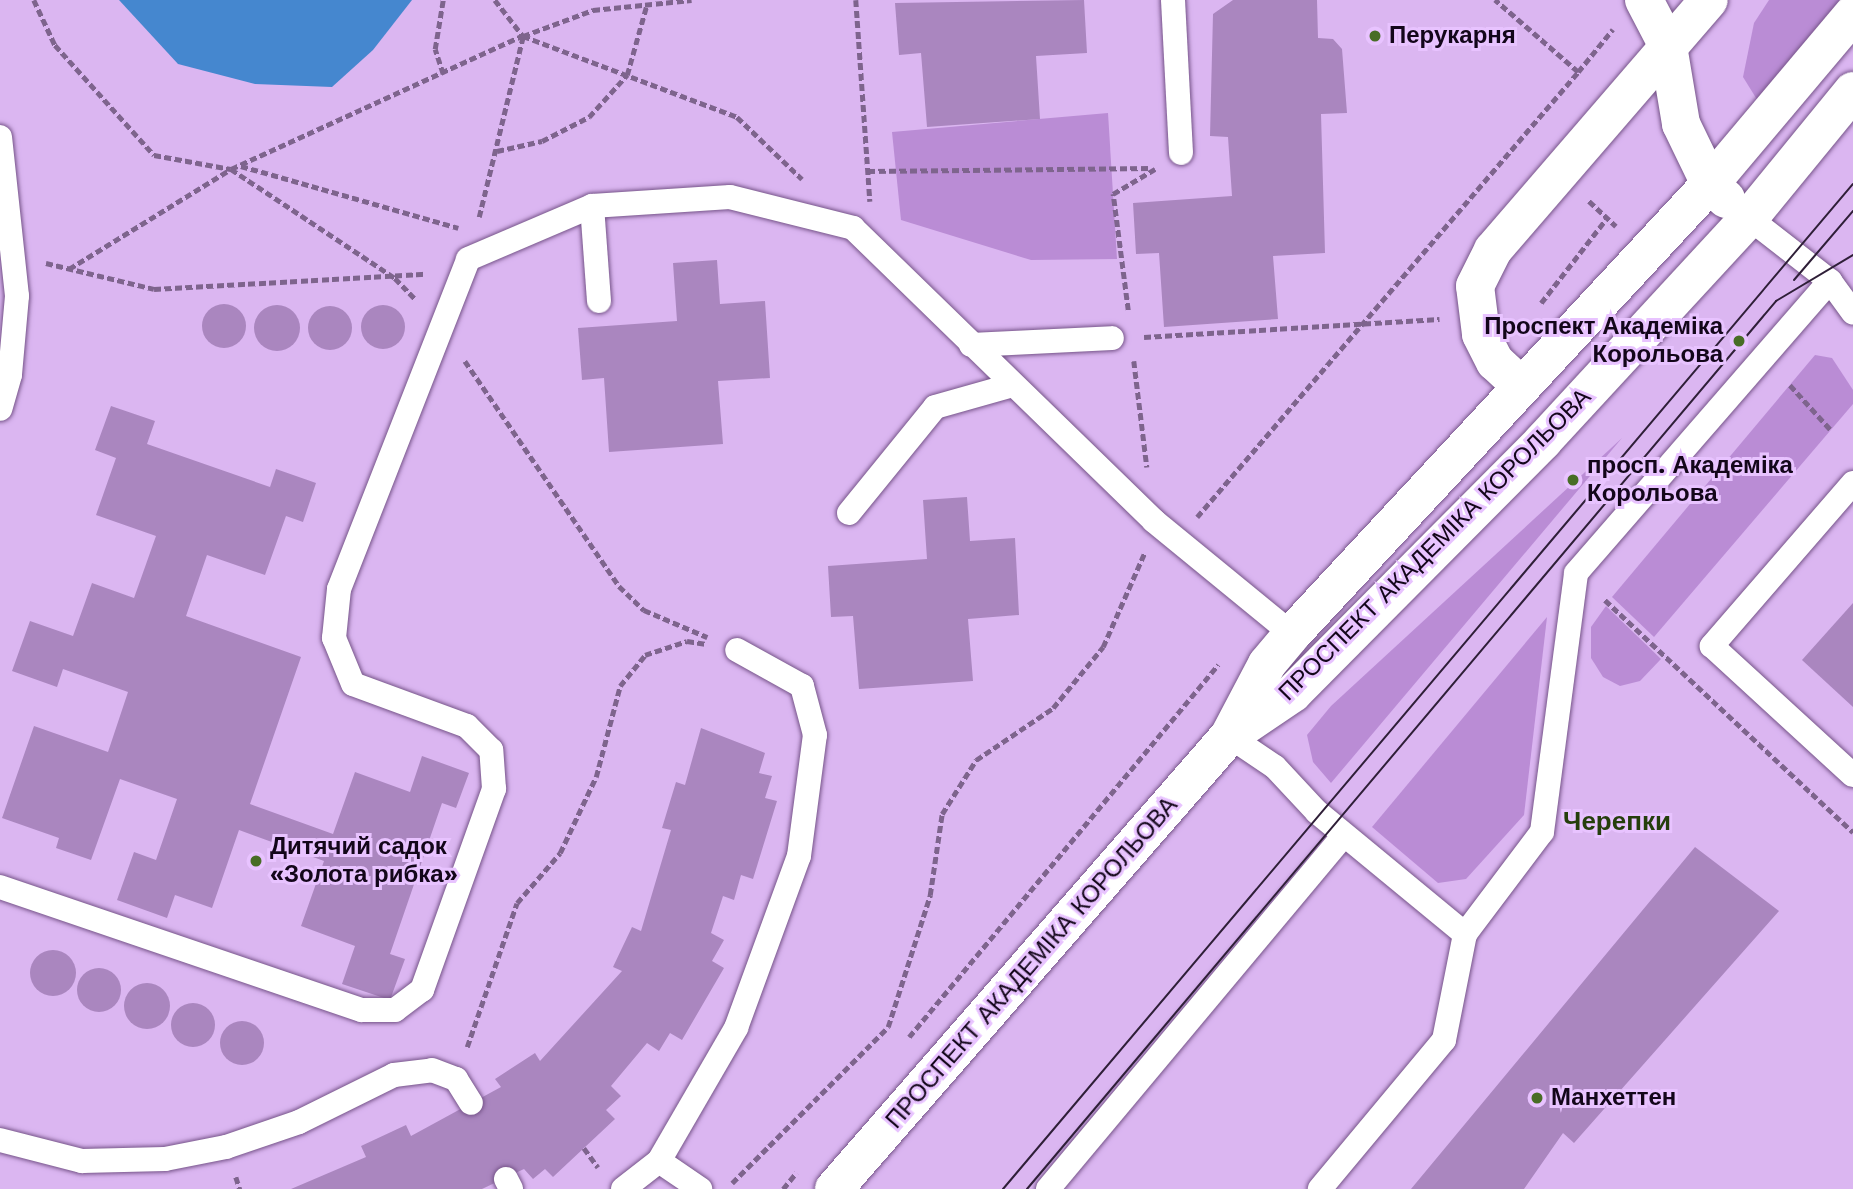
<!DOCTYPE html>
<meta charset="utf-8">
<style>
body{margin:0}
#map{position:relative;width:1853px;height:1189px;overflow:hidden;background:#dbb6f1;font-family:"Work Sans",sans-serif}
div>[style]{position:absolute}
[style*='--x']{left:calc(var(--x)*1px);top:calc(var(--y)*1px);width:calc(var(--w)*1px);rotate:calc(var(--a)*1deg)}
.green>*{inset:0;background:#ba8cd5}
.water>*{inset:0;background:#4587cf}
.building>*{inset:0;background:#aa86bf}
.round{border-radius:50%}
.path>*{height:4.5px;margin-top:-2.25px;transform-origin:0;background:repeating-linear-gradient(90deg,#7e648d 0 7px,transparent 0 10.5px)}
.roads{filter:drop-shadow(0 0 2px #765489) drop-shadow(0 0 2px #765489)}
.lane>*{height:24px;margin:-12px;padding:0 12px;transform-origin:12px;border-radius:12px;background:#fff}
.secondary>*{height:38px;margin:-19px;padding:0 19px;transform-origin:19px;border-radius:19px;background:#fff}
.tram>*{height:2px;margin:-1px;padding:0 1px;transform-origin:1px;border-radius:1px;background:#2f1f38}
.dots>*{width:19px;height:19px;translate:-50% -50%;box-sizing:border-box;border:4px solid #e8c3ff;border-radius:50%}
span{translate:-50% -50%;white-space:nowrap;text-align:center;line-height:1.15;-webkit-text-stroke:6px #e8c3ff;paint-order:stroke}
.poi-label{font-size:24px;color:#13061a;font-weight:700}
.left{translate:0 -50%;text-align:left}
.right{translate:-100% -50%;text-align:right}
.street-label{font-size:24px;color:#13061a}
.neighbourhood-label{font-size:26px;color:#253e0c;font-weight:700}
</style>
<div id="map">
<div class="green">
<i style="clip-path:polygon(1769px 0,1848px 0,1761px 106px,1743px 77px,1754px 23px)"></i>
<i style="clip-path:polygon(1108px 113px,1117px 259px,1031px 260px,901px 220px,892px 132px)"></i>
<i style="clip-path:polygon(1815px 355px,1832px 358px,1853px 390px,1853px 404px,1654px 637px,1612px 597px)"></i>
<i style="clip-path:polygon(1622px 438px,1331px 783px,1313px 762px,1307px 735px,1331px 706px)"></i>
<i style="clip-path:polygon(1606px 606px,1661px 659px,1640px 681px,1620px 686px,1603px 677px,1591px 658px,1591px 627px)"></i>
<i style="clip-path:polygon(1547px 617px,1524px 815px,1466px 879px,1438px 883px,1372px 827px)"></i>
</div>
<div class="water">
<i style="clip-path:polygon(119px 0,412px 0,373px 50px,332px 87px,255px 84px,178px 64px)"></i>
</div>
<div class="building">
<i style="clip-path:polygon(1084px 0,1087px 53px,1036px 56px,1040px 119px,927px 127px,921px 53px,899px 55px,895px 3px)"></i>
<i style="clip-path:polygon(1233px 0,1317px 0,1318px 38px,1333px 39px,1342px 49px,1347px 113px,1321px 114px,1325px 253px,1273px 256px,1278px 319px,1164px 327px,1159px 253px,1136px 254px,1133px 203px,1232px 196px,1228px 137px,1210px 136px,1213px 14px)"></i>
<i style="clip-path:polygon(717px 260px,720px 304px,765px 301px,770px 378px,718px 381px,723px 444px,609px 452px,604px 378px,582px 380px,578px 328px,677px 321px,673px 263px)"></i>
<i class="round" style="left:202px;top:304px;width:44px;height:44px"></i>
<i class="round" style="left:361px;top:305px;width:44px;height:44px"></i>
<i class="round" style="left:254px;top:305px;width:46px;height:46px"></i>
<i class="round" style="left:308px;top:306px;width:44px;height:44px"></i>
<i style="clip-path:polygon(111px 406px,155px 421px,147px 444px,270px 487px,276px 469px,316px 483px,303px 522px,286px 516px,265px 575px,207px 555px,186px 616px,301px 657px,250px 804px,333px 834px,355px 772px,410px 792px,422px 756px,469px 773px,456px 808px,442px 803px,390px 954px,405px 959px,390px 1000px,342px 984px,355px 946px,301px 926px,324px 861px,239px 830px,212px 908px,175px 895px,167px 918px,117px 900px,134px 852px,156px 860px,177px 799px,120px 779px,91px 860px,56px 848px,59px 838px,2px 818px,34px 726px,108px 752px,128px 692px,63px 669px,57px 687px,12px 671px,30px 621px,73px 636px,92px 583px,134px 598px,156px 536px,96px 515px,116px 458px,95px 450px)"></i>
<i style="clip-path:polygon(967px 497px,970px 541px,1015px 538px,1019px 615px,968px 619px,973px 681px,859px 689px,853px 616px,831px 617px,828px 566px,927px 559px,923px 500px)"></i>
<i style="clip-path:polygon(1853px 603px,1853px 707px,1802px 660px)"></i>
<i style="clip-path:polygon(701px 728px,765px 753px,759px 773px,772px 776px,765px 798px,777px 801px,753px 879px,741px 875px,734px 900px,723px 896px,711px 933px,724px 940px,712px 961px,724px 968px,682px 1040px,670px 1033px,659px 1051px,647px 1043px,611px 1086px,621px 1096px,606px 1110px,615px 1119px,553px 1177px,545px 1169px,533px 1179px,524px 1169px,482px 1189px,291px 1189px,366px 1157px,361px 1146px,406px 1125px,411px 1136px,501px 1087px,495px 1079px,535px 1053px,540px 1061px,622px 971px,613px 967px,632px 927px,641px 931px,671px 830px,662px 828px,676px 782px,685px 785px)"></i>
<i style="clip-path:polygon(1695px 847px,1779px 911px,1574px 1143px,1563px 1133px,1524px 1189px,1411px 1189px)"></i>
<i class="round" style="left:30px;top:950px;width:46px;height:46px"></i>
<i class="round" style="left:77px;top:968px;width:44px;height:44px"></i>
<i class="round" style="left:124px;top:983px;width:46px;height:46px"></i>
<i class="round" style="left:171px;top:1003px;width:44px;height:44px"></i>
<i class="round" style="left:220px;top:1021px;width:44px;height:44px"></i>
</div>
<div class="path">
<i style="--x:34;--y:0;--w:50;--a:65"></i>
<i style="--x:55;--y:45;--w:148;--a:48"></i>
<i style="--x:154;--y:155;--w:78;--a:10.3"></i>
<i style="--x:231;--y:169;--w:320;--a:-24.6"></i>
<i style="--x:495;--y:0;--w:46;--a:52.1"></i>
<i style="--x:523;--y:36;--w:229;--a:20.7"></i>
<i style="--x:737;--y:117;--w:90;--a:43.6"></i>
<i style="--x:856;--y:0;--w:202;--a:86"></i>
<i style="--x:1578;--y:72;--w:55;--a:-50.9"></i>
<i style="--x:443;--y:74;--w:26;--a:-108"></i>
<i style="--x:435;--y:49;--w:50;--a:-80.7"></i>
<i style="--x:497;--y:151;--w:46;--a:-12.5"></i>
<i style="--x:542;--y:141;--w:53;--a:-27.1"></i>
<i style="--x:589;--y:117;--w:57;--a:-47.9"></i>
<i style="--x:627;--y:75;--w:74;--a:-74.3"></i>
<i style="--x:241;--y:166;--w:226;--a:15.9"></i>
<i style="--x:868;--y:171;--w:283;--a:-0.6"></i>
<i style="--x:1589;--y:201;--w:37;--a:43"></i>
<i style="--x:479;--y:217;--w:186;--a:-76.3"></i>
<i style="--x:523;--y:36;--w:75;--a:-20.4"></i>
<i style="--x:593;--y:10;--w:99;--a:-5.8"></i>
<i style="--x:46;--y:263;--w:111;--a:13.5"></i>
<i style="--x:154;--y:289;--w:272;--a:-3.2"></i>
<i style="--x:69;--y:269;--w:190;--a:-31.7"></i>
<i style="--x:231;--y:169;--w:197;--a:33.6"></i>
<i style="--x:395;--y:278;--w:30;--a:46"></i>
<i style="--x:1541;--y:303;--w:108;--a:-52.2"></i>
<i style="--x:1128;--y:310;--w:117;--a:-97.4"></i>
<i style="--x:1113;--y:194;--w:49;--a:-30.8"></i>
<i style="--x:1144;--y:337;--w:296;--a:-3.5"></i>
<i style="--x:465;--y:361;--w:273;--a:55.6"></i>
<i style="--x:619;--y:586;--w:35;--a:44"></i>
<i style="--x:644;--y:610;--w:69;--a:23.2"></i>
<i style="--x:1134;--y:361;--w:107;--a:83"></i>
<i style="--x:1790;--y:385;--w:61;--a:47.7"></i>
<i style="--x:1197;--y:517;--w:586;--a:-49.43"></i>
<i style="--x:1578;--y:72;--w:110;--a:-139.1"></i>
<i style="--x:1605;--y:600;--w:340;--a:43.1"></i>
<i style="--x:909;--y:1037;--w:484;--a:-50.3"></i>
<i style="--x:467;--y:1047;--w:152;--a:-70.9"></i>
<i style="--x:517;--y:903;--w:66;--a:-49.3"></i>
<i style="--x:560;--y:853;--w:84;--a:-64.7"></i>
<i style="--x:596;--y:777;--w:94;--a:-75.2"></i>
<i style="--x:620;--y:686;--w:40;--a:-51"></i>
<i style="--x:645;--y:655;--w:44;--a:-18.4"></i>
<i style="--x:687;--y:641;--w:18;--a:9"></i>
<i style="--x:584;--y:1148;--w:24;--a:54"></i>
<i style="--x:236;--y:1177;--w:13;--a:72"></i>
<i style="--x:732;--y:1183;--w:221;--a:-45"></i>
<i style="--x:888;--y:1027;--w:139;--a:-72.3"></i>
<i style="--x:930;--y:895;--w:82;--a:-81.6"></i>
<i style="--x:942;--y:814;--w:64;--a:-57.8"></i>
<i style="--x:976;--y:760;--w:93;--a:-34"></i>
<i style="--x:1053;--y:708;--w:79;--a:-50.7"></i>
<i style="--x:1103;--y:647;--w:102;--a:-66.2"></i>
<i style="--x:783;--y:1189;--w:21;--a:-51"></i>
</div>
<div class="roads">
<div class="lane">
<i style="--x:1173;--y:0;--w:153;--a:87"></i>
<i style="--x:0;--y:137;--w:160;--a:83.9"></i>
<i style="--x:17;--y:296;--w:79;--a:95.1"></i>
<i style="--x:10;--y:375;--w:35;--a:106"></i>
<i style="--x:1749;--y:218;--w:103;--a:37.9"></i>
<i style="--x:1830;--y:281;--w:39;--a:54"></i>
<i style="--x:599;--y:301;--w:95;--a:-94.2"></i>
<i style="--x:592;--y:206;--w:138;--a:-3.7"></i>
<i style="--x:730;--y:197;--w:127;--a:14.1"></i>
<i style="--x:853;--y:228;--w:420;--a:44.2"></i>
<i style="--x:1154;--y:521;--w:178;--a:39.3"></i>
<i style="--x:971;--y:345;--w:141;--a:-2.8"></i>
<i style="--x:1853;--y:483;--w:216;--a:130.9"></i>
<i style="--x:1712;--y:646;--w:191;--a:42.5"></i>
<i style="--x:849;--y:513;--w:136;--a:-50.9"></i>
<i style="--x:935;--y:407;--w:81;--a:-15.8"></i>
<i style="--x:1229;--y:736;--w:55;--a:34"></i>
<i style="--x:1275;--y:767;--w:62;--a:47"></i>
<i style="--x:1317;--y:812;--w:192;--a:39.5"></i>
<i style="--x:1465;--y:934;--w:108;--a:101.2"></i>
<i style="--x:1444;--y:1040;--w:194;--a:129.8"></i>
<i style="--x:0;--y:887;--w:382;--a:18.8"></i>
<i style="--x:362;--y:1010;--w:33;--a:0"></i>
<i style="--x:395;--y:1010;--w:34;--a:-37"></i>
<i style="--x:422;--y:990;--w:214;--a:-70.3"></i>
<i style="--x:494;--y:789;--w:39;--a:-94"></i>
<i style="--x:491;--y:750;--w:34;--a:-135"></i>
<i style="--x:467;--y:726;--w:121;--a:-159.8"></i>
<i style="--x:353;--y:684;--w:50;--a:-112.4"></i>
<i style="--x:334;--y:638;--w:49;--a:-84.2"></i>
<i style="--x:339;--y:589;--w:354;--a:-68.6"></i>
<i style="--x:468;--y:259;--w:135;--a:-23.1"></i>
<i style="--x:1465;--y:934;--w:128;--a:-53"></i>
<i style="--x:1542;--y:832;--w:261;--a:-82.5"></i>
<i style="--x:1576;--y:573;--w:387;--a:-49"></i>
<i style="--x:0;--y:1140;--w:85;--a:14.4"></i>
<i style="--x:82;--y:1161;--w:83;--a:-1.4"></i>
<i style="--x:165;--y:1159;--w:62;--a:-11.1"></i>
<i style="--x:226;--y:1147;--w:77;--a:-18.9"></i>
<i style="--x:299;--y:1122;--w:106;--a:-26.3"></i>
<i style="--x:394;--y:1075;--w:38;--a:-7"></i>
<i style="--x:432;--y:1070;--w:26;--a:21"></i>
<i style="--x:456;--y:1079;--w:28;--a:58"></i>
<i style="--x:659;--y:1161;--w:154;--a:-59.9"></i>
<i style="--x:736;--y:1028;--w:183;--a:-69.9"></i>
<i style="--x:799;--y:856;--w:122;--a:-82.5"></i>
<i style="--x:815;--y:735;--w:51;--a:-104.9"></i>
<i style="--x:802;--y:686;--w:74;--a:-151"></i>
<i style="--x:506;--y:1179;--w:11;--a:63"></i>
<i style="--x:623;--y:1189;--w:46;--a:-37.9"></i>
<i style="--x:659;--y:1161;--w:50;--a:34.3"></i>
<i style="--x:1048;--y:1189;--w:461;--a:-50.1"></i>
</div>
<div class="secondary">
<i style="--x:1644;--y:0;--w:52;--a:62.4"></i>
<i style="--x:1668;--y:46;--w:79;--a:80.5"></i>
<i style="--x:1681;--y:124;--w:67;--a:64.2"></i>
<i style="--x:1710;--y:184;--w:22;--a:43"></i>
<i style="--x:1519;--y:384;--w:33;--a:-137"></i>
<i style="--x:1495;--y:362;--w:31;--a:-117"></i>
<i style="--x:1481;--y:334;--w:48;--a:-97.1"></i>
<i style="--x:1475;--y:286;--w:40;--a:-63.4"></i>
<i style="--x:1493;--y:250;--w:330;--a:-49.2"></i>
<i style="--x:1234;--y:733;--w:71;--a:-34.1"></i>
<i style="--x:1293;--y:693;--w:355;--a:-45.2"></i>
<i style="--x:1543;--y:441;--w:304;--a:-47.3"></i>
<i style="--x:1749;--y:218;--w:164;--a:-50.7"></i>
<i style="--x:834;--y:1189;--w:601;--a:-48.91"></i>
<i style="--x:1229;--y:736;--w:81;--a:-62.2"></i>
<i style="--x:1267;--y:664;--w:39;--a:-50"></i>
<i style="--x:1292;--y:634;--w:614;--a:-47.11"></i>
<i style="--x:1710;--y:184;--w:222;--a:-49.9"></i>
</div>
</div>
<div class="tram">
<i style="--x:1794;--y:280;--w:91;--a:-49.5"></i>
<i style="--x:1003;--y:1189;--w:1316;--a:-49.78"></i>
<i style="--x:1027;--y:1189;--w:1162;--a:-49.85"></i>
<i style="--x:1776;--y:301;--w:90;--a:-30.9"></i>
</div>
<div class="dots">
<i style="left:1375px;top:36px;background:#486d26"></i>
<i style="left:1739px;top:341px;background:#486d26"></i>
<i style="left:1573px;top:480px;background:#486d26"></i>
<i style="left:256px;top:861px;background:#486d26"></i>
<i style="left:1537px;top:1098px;background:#486d26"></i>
</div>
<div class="poi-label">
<span class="left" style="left:1389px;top:36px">Перукарня</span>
<span class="right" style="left:1723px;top:341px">Проспект Академіка<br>Корольова</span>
<span class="left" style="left:1587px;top:480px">просп. Академіка<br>Корольова</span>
<span class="left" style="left:270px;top:861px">Дитячий садок<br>«Золота рибка»</span>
<span class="left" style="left:1551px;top:1098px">Манхеттен</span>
</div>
<div class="street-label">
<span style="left:1435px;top:545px;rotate:-45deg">ПРОСПЕКТ АКАДЕМІКА КОРОЛЬОВА</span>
<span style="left:1032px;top:963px;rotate:-49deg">ПРОСПЕКТ АКАДЕМІКА КОРОЛЬОВА</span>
</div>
<div class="neighbourhood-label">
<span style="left:1617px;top:822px">Черепки</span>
</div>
</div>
